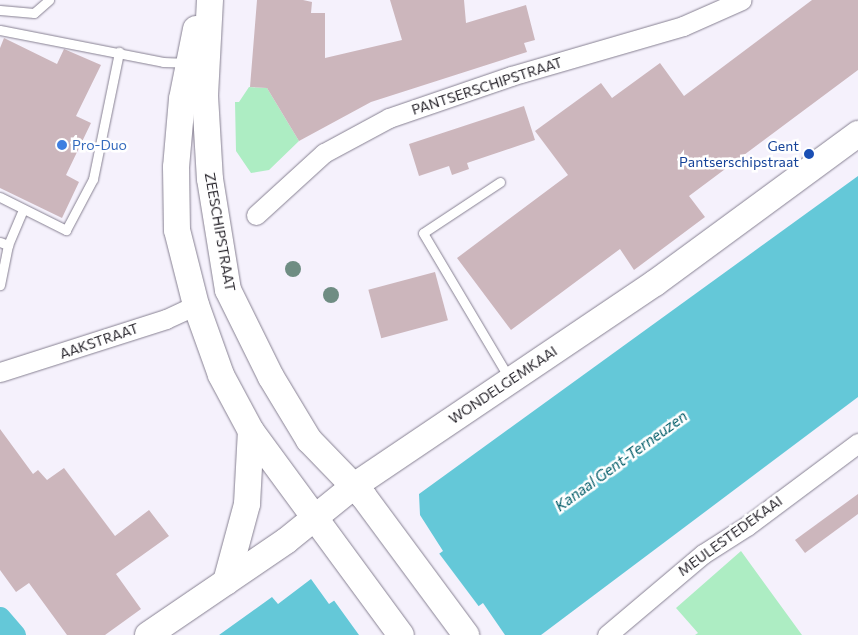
<!DOCTYPE html>
<style>
body{margin:0}
#map{position:relative;width:858px;height:635px;overflow:hidden;background:#f5f1fc;font-family:Commissioner,sans-serif}
div>[style]{position:absolute}
[style*='--x']{left:calc(var(--x)*1px);top:calc(var(--y)*1px);width:calc(var(--w)*1px);rotate:calc(var(--a)*1deg)}
.green>*{inset:0;background:#adedc3}
.water>*{inset:0;background:#64c8d8}
.pier>*{inset:0;background:#f5f1fc}
.canal>*{height:22px;margin:-11px;padding:0 11px;transform-origin:11px;border-radius:11px;background:#64c8d8}
.building>*{inset:0;background:#ccb6bc;transform-origin:0 0}
.roads{filter:drop-shadow(0 0 1px #878192) drop-shadow(0 0 1px #878192)}
.lane>*{height:9px;margin:-4.5px;padding:0 4.5px;transform-origin:4.5px;border-radius:4.5px;background:#fff}
.street>*{height:19px;margin:-9.5px;padding:0 9.5px;transform-origin:9.5px;border-radius:9.5px;background:#fff}
.secondary>*{height:26px;margin:-13px;padding:0 13px;transform-origin:13px;border-radius:13px;background:#fff}
.trees>*{width:16px;height:16px;margin:-8px;border-radius:50%;background:#6f8d83}
.dots>*{width:14px;height:14px;translate:-50% -50%;box-sizing:border-box;border:2px solid #fff;border-radius:50%}
span{translate:-50% -50%;white-space:nowrap;text-align:center;line-height:1.15;-webkit-text-stroke:5px #fff;paint-order:stroke}
.street-label{font-size:14px;color:#221f26}
.shop-label{font-size:14px;color:#366cbe}
.left{translate:0 -50%;text-align:left}
.transit-label{font-size:14px;color:#164399}
.right{translate:-100% -50%;text-align:right}
.water-label{font-size:15px;color:#005c68;font-style:italic}
</style>
<div id="map">
<div class="green">
<i style="clip-path:polygon(249px 87px,267px 88px,299px 141px,269px 170px,251px 173px,236px 151px,235px 102px,239px 102px)"></i>
<i style="clip-path:polygon(741px 551px,802px 635px,695px 635px,698px 633px,676px 608px)"></i>
</div>
<div class="water">
<i style="clip-path:polygon(858px 176px,858px 397px,541px 635px,505px 635px,483px 603px,438px 635px,219px 635px,272px 597px,278px 604px,311px 579px,329px 604px,341px 596px,354px 614px,443px 551px,420px 515px,419px 494px)"></i>
</div>
<div class="pier">
<i style="clip-path:polygon(438px 552px,480px 608px,443px 635px,359px 635px,333px 599px,342px 594px,355px 611px)"></i>
</div>
<div class="canal">
<i style="--x:0;--y:618;--w:23;--a:49"></i>
</div>
<div class="building">
<i style="clip-path:polygon(257px 0,303px 0,312px 2px,311px 13px,325px 13px,325px 58px,402px 40px,390px 0,464px 0,466px 23px,526px 5px,535px 40px,524px 43px,527px 52px,371px 102px,299px 141px,267px 88px,250px 87px)"></i>
<i style="clip-path:polygon(812px 0,858px 0,858px 70px,689px 196px,705px 217px,634px 270px,620px 249px,511px 330px,457px 258px,568px 175px,535px 131px,601px 83px,612px 98px,660px 63px,684px 96px)"></i>
<i style="clip-path:polygon(4px 38px,57px 64px,64px 49px,101px 65px,76px 116px,91px 123px,66px 175px,79px 182px,62px 218px,0 188px,0 48px)"></i>
<i style="clip-path:polygon(524px 106px,535px 140px,467px 163px,469px 169px,452px 175px,449px 166px,419px 176px,409px 144px)"></i>
<i style="left:435px;top:272px;width:50px;height:69px;rotate:75deg"></i>
<i style="clip-path:polygon(0 429px,33px 474px,38px 470px,47px 480px,64px 468px,115px 536px,149px 510px,169px 536px,116px 574px,141px 609px,105px 635px,67px 635px,29px 583px,16px 592px,0 570px)"></i>
<i style="clip-path:polygon(858px 494px,858px 514px,805px 553px,795px 540px)"></i>
</div>
<div class="roads">
<div class="lane">
<i style="--x:0;--y:10;--w:34;--a:5"></i>
<i style="--x:34;--y:13;--w:20;--a:-41"></i>
<i style="--x:0;--y:30;--w:166;--a:11.1"></i>
<i style="--x:163;--y:62;--w:25;--a:2"></i>
<i style="--x:500;--y:182;--w:92;--a:146.5"></i>
<i style="--x:423;--y:233;--w:169;--a:59.3"></i>
<i style="--x:0;--y:197;--w:74;--a:26.6"></i>
<i style="--x:66;--y:230;--w:58;--a:-62.1"></i>
<i style="--x:93;--y:179;--w:130;--a:-78.4"></i>
<i style="--x:0;--y:242;--w:9;--a:21"></i>
<i style="--x:8;--y:245;--w:41;--a:101.3"></i>
<i style="--x:8;--y:245;--w:39;--a:-67"></i>
</div>
<div class="street">
<i style="--x:256;--y:215;--w:92;--a:-42.4"></i>
<i style="--x:324;--y:153;--w:74;--a:-28.3"></i>
<i style="--x:389;--y:118;--w:129;--a:-19"></i>
<i style="--x:511;--y:76;--w:179;--a:-16.2"></i>
<i style="--x:683;--y:26;--w:64;--a:-23.8"></i>
<i style="--x:0;--y:372;--w:174;--a:-17.7"></i>
<i style="--x:166;--y:319;--w:33;--a:-25"></i>
<i style="--x:607;--y:635;--w:126;--a:-40.2"></i>
<i style="--x:703;--y:554;--w:52;--a:-32.5"></i>
<i style="--x:747;--y:526;--w:139;--a:-36.8"></i>
</div>
<div class="secondary">
<i style="--x:210;--y:0;--w:96;--a:93"></i>
<i style="--x:205;--y:96;--w:83;--a:86.6"></i>
<i style="--x:210;--y:179;--w:112;--a:80.8"></i>
<i style="--x:228;--y:290;--w:97;--a:63.7"></i>
<i style="--x:271;--y:377;--w:74;--a:58.9"></i>
<i style="--x:309;--y:440;--w:79;--a:46"></i>
<i style="--x:364;--y:497;--w:172;--a:53.5"></i>
<i style="--x:196;--y:29;--w:71;--a:101.3"></i>
<i style="--x:182;--y:99;--w:68;--a:95"></i>
<i style="--x:176;--y:167;--w:63;--a:89.1"></i>
<i style="--x:177;--y:230;--w:77;--a:75.8"></i>
<i style="--x:196;--y:305;--w:74;--a:70.3"></i>
<i style="--x:221;--y:375;--w:64;--a:61.8"></i>
<i style="--x:251;--y:431;--w:253;--a:53.7"></i>
<i style="--x:226;--y:582;--w:81;--a:-74.9"></i>
<i style="--x:247;--y:504;--w:73;--a:-86.9"></i>
<i style="--x:148;--y:635;--w:167;--a:-34.3"></i>
<i style="--x:286;--y:541;--w:87;--a:-39"></i>
<i style="--x:354;--y:486;--w:363;--a:-34"></i>
<i style="--x:655;--y:283;--w:252;--a:-36.3"></i>
</div>
</div>
<div class="trees">
<i style="left:293px;top:269px"></i>
<i style="left:331px;top:295px"></i>
</div>
<div class="dots">
<i style="left:62px;top:145px;background:#3f7fe0"></i>
<i style="left:809px;top:154px;background:#1a4fb4"></i>
</div>
<div class="street-label">
<span style="left:487px;top:86px;rotate:-18deg">PANTSERSCHIPSTRAAT</span>
<span style="left:220px;top:232px;rotate:80deg">ZEESCHIPSTRAAT</span>
<span style="left:99px;top:341px;rotate:-19deg">AAKSTRAAT</span>
<span style="left:503px;top:385px;rotate:-34deg">WONDELGEMKAAI</span>
<span style="left:730px;top:536px;rotate:-36deg">MEULESTEDEKAAI</span>
</div>
<div class="shop-label">
<span class="left" style="left:72px;top:145px">Pro-Duo</span>
</div>
<div class="transit-label">
<span class="right" style="left:799px;top:154px">Gent<br>Pantserschipstraat</span>
</div>
<div class="water-label">
<span style="left:621px;top:461px;rotate:-36deg">Kanaal Gent-Terneuzen</span>
</div>
</div>
